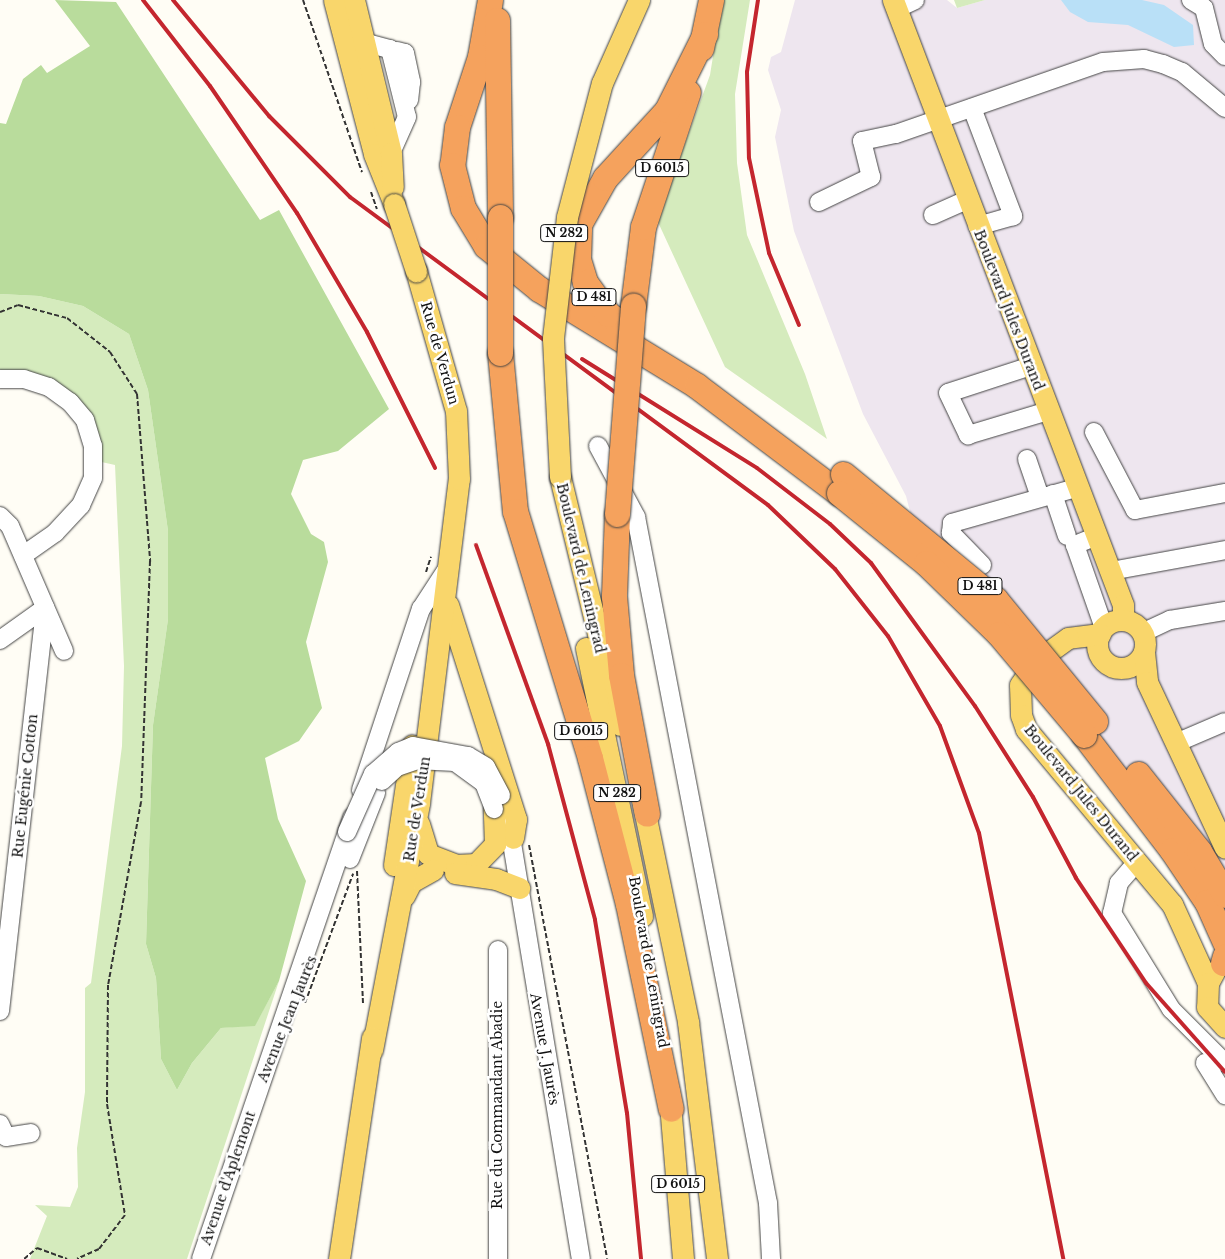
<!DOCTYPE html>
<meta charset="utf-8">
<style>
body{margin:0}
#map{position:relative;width:1225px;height:1259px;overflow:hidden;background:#fffdf5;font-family:"Libre Baskerville",serif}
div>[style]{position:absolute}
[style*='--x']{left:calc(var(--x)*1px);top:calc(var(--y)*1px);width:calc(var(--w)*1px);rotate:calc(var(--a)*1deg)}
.industrial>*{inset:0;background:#eee6ef}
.green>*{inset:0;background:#d5ebbd}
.forest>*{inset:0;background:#b9dc9c}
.water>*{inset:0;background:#b9e0f7}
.path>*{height:2px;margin-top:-1px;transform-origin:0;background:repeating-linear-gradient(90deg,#333 0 5px,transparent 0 7.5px)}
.roads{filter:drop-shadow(0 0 1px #444) drop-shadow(0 0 1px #444)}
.minor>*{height:18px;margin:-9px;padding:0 9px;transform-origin:9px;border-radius:9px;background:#fff}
.major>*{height:21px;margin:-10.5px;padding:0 10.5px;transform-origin:10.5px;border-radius:10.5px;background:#f9d66b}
.major>.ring{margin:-10.5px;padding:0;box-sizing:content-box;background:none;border:21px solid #f9d66b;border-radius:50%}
.highway>*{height:25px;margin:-12.5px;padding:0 12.5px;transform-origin:12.5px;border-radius:12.5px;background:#f5a25d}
.rail>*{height:4px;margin:-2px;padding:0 2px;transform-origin:2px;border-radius:2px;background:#c4262e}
.path-bridge>*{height:2px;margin-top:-1px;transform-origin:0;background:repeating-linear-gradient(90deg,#333 0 5px,transparent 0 7.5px)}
.bridges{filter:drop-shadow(0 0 1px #444) drop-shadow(0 0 1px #444)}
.minor-bridge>*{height:18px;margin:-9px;padding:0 9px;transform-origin:9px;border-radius:9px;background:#fff}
.major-bridge>*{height:21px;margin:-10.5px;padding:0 10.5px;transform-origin:10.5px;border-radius:10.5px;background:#f9d66b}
.highway-bridge>*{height:25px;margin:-12.5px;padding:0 12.5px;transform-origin:12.5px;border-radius:12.5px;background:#f5a25d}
span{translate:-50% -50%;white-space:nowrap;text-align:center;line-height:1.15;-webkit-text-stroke:5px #fff;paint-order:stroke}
.shield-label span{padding:1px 4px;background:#fff;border:1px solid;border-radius:4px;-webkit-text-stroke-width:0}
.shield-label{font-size:12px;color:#111;font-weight:700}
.street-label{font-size:14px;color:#111}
</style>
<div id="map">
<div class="industrial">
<i style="clip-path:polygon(795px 0,947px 0,957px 8px,985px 0,1225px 0,1225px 957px,1091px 731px,926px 573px,906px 496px,863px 414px,794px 231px,775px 137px,781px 110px,768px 70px,771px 57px,781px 52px)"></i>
</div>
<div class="green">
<i style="clip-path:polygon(722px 0,750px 0,735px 94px,737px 163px,747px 235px,805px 374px,827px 439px,725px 367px,657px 220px,710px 75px)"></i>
<i style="clip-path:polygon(954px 0,985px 0,957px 8px)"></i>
<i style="clip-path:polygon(0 294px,39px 296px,83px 306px,129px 334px,148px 390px,168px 531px,168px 619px,153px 725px,146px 944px,156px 978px,161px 1059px,177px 1090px,192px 1063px,221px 1028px,255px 1025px,279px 981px,187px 1259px,30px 1259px,47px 1216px,35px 1205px,70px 1207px,78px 1187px,77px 1148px,85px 1092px,85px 988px,91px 983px,122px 746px,124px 666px,115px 465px,97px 461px,72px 400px,0 372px)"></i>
</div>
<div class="forest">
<i style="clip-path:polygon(55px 0,116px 2px,260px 220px,279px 210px,389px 409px,338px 451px,303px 460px,291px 494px,311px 534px,324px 542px,328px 562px,306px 642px,322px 708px,299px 741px,265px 758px,278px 819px,306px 881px,279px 981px,255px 1026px,221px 1028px,192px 1063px,177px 1090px,161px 1059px,156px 978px,146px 944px,153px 725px,168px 619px,168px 531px,148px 390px,129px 334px,83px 306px,39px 296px,0 294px,0 123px,6px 124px,23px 79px,41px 65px,47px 73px,90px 46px)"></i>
</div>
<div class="water">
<i style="clip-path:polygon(1061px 0,1142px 0,1164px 5px,1193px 25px,1194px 45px,1174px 47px,1128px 25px,1088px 22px,1070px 12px)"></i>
</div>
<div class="path">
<i style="--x:303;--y:0;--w:182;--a:71.1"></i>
<i style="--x:0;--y:312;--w:19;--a:-21"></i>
<i style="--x:18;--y:305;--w:51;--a:14.9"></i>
<i style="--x:67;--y:318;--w:55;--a:38.3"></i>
<i style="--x:110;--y:352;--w:50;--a:57.3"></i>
<i style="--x:137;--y:394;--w:168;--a:85.5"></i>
<i style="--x:150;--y:561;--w:241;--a:92.1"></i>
<i style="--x:141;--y:802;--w:186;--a:100.2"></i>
<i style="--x:108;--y:985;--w:119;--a:90.5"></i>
<i style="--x:107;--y:1104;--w:112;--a:80.8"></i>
<i style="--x:125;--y:1215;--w:43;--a:127.4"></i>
<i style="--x:99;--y:1249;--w:24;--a:156"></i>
<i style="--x:426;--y:572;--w:16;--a:-72"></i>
<i style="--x:529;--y:845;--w:421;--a:79.3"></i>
<i style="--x:357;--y:871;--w:134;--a:87.4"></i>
<i style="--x:305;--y:1003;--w:138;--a:-69.6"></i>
<i style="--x:24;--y:1259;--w:17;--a:-40"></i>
<i style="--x:37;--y:1248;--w:32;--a:20"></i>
</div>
<div class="roads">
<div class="minor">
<i style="--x:1191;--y:0;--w:15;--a:32"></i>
<i style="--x:1204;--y:8;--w:37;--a:76"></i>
<i style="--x:1213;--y:44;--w:17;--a:45"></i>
<i style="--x:896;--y:9;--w:21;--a:-25"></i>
<i style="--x:363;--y:42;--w:28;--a:15"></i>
<i style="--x:390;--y:49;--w:70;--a:76"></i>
<i style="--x:407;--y:117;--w:39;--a:114"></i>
<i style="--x:397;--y:51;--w:8;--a:14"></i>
<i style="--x:405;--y:53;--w:30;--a:78"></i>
<i style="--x:411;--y:82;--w:18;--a:96"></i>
<i style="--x:972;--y:108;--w:116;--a:69.2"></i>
<i style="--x:1013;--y:216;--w:37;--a:164"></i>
<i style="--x:819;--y:202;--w:58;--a:-25.7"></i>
<i style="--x:871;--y:177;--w:37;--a:-104"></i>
<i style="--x:862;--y:141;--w:35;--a:-12"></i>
<i style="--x:896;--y:134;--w:219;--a:-19.2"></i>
<i style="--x:1103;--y:62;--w:41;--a:-4.2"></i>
<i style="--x:1144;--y:59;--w:20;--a:15"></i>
<i style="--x:1163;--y:64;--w:21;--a:23"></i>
<i style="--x:1182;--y:72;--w:56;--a:39.9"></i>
<i style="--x:933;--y:215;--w:37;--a:-24"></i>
<i style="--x:1031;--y:366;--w:87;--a:162"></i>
<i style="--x:948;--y:393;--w:47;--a:64.5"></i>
<i style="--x:968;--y:435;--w:84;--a:-16.7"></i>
<i style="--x:0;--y:379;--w:24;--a:0"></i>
<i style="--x:24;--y:379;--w:26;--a:18"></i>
<i style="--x:49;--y:387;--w:26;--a:36"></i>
<i style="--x:70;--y:402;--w:23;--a:50"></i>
<i style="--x:85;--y:420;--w:27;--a:73"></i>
<i style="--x:93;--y:446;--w:32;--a:90"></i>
<i style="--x:93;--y:478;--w:30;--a:114"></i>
<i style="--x:81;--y:505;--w:38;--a:133"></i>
<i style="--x:55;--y:533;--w:39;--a:145"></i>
<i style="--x:1094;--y:432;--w:88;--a:62.3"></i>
<i style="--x:1135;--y:510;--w:92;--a:-10.7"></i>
<i style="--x:598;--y:446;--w:81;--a:61.8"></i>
<i style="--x:636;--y:517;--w:699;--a:79.11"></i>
<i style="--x:768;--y:1203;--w:56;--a:86.9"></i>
<i style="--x:1027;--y:459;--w:40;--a:71.1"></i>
<i style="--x:1053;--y:494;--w:44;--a:71.6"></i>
<i style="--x:0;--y:516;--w:14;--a:45"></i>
<i style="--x:10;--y:526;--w:136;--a:66.6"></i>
<i style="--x:1097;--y:536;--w:24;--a:158"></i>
<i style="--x:1075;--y:545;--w:88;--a:70.7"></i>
<i style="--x:982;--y:565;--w:45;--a:-134.1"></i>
<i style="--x:951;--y:533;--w:10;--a:-84"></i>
<i style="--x:952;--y:523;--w:132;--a:-15.8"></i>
<i style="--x:1111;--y:571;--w:116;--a:-10.4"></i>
<i style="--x:1142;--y:633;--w:31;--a:-25"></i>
<i style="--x:1170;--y:620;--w:56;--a:-9.3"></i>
<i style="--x:0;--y:640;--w:55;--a:-35.4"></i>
<i style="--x:1176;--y:743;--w:53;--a:-23.2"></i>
<i style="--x:361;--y:790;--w:191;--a:-71.7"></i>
<i style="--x:421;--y:609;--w:48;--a:-57"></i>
<i style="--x:509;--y:825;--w:440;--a:80.6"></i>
<i style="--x:350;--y:859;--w:71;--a:-68.5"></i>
<i style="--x:1137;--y:862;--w:28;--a:131"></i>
<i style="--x:1119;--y:883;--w:31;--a:103"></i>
<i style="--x:1112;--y:913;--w:113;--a:58.4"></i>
<i style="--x:1171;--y:1009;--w:76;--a:45"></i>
<i style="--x:0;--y:1011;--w:406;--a:-83.6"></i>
<i style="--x:1205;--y:1063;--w:38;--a:58"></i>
<i style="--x:0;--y:1124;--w:14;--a:65"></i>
<i style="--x:6;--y:1137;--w:25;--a:-9"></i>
<i style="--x:201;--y:1259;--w:467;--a:-71.1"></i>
<i style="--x:498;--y:1259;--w:309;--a:-90"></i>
</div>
<div class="major">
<i style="--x:334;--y:0;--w:159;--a:75.4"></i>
<i style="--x:374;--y:154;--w:54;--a:68.2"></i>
<i style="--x:354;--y:0;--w:157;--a:76.4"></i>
<i style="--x:391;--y:153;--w:34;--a:87"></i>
<i style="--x:893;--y:0;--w:647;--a:69.18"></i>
<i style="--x:1123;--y:605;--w:15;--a:90"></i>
<i style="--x:560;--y:477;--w:255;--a:76.4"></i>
<i style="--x:448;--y:605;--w:225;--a:72.4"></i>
<i style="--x:516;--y:819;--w:19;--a:99"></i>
<i class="ring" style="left:1097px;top:620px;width:27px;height:27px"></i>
<i style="--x:1100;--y:634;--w:32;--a:173"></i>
<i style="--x:1068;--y:638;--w:41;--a:144"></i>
<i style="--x:1035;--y:662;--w:27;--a:123"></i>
<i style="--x:1020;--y:685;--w:30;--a:88"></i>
<i style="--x:1021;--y:715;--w:15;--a:70"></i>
<i style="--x:1026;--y:729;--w:228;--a:50.2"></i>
<i style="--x:1172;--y:904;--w:87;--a:65.5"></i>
<i style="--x:586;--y:648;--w:274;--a:78.2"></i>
<i style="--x:1144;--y:652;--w:30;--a:84"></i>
<i style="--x:1147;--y:682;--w:183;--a:64.8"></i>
<i style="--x:642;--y:799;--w:228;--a:78.3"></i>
<i style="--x:688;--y:1022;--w:239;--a:83"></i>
<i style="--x:419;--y:824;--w:31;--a:73"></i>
<i style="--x:428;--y:854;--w:30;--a:21"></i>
<i style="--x:456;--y:865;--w:20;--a:-3"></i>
<i style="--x:476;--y:864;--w:28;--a:-46"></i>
<i style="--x:495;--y:844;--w:35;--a:-92"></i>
<i style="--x:394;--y:865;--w:121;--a:-81.5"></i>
<i style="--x:455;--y:873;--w:41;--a:8.3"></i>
<i style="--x:496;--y:879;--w:25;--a:21"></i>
<i style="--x:404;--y:896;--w:16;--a:-63"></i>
<i style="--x:411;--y:882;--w:25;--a:-29"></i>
<i style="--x:1214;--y:972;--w:13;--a:119"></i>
<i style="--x:1208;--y:983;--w:24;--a:92"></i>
<i style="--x:1207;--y:1007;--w:27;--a:48"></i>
<i style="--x:372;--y:1050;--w:251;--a:-79.2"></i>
<i style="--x:419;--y:803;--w:326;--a:-83"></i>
<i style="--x:459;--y:479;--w:68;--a:-92.5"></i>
<i style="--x:456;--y:411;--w:146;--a:-105.9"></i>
<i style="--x:669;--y:1092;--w:168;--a:85.2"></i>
<i style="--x:339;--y:1259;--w:224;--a:-81.5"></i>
</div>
<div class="highway">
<i style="--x:490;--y:0;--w:58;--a:100"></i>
<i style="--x:480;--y:57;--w:74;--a:108.2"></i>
<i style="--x:457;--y:127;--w:38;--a:97"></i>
<i style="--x:452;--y:165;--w:44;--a:75.7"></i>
<i style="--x:463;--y:208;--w:44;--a:58.8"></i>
<i style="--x:486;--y:246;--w:68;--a:39.1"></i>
<i style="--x:539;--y:289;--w:185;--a:31.5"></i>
<i style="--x:697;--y:386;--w:178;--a:37"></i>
<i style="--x:497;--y:20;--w:197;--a:89.1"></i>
<i style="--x:701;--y:48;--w:49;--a:-78.2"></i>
<i style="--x:633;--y:306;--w:80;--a:-82.8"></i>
<i style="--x:643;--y:227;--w:142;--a:-71.6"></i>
<i style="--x:630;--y:330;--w:27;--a:-144"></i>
<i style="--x:608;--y:314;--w:39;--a:-126"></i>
<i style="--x:585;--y:282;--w:24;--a:-107"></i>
<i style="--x:578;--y:259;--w:35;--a:-88"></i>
<i style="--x:579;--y:224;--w:53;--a:-60.5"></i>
<i style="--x:605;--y:178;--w:92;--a:-47.6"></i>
<i style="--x:667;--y:110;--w:85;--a:-63.4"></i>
<i style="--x:500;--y:353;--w:159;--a:84.6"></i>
<i style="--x:515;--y:511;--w:258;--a:73.1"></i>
<i style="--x:590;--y:758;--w:151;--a:75.4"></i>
<i style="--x:628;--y:904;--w:209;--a:78.2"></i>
<i style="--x:617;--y:514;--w:82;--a:92.1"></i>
<i style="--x:614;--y:596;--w:79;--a:84.9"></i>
<i style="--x:621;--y:675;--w:141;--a:79.4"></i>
<i style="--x:1084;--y:735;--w:145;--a:52.6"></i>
<i style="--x:1172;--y:850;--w:63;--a:56.1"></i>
<i style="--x:1207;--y:902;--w:44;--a:65.8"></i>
<i style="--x:1138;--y:774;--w:98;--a:51.6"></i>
<i style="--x:1199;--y:851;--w:51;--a:59.4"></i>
<i style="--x:1223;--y:963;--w:7;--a:-74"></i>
</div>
</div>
<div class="rail">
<i style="--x:143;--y:0;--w:109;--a:52.1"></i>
<i style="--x:210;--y:86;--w:154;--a:55.6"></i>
<i style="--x:297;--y:213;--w:138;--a:59.5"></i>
<i style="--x:367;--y:332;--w:152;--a:63.4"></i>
<i style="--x:173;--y:0;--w:151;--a:50.4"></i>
<i style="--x:269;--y:116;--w:115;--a:45"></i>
<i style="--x:350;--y:197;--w:519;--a:36.38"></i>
<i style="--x:768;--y:505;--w:93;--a:43.7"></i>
<i style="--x:835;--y:569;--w:85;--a:51.7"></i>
<i style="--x:888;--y:636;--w:104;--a:60"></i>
<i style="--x:940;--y:726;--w:114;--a:70"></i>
<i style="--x:979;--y:833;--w:434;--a:78.8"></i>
<i style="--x:758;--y:0;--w:73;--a:98.7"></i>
<i style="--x:747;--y:72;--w:86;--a:88.7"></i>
<i style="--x:749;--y:158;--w:97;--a:78.1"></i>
<i style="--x:769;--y:253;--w:78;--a:67.4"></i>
<i style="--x:582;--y:359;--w:206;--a:31.9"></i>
<i style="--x:757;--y:468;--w:92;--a:37.5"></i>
<i style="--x:830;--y:524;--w:57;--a:43.6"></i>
<i style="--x:871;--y:563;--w:177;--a:54"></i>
<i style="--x:975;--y:706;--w:108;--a:57.5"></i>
<i style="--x:1033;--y:797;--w:92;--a:62"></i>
<i style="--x:1076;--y:878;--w:126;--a:56.3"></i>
<i style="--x:1146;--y:983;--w:119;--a:48.4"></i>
<i style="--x:476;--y:545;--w:212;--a:70.1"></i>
<i style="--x:548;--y:744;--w:182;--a:75"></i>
<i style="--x:595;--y:920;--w:196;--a:80.6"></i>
<i style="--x:627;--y:1113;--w:147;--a:84.5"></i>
</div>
<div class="path-bridge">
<i style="--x:371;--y:192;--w:18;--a:71"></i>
</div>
<div class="bridges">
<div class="minor-bridge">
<i style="--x:382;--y:781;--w:21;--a:-43"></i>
<i style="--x:397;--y:767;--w:21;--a:-19"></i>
<i style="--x:417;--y:760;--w:38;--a:3"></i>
<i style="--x:455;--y:762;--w:36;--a:36"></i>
<i style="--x:484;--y:783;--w:28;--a:69"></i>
<i style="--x:347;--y:832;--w:64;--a:-65.9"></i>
<i style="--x:373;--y:774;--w:33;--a:-41"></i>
<i style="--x:398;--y:752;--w:16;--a:-22"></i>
<i style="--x:413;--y:746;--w:56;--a:10.3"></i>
<i style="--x:468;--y:756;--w:21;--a:31"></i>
<i style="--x:486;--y:767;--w:32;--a:62"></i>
</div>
<div class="major-bridge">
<i style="--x:394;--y:204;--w:71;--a:71.8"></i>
<i style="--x:560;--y:477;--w:139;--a:-92.9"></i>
<i style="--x:553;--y:338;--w:122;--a:-83.4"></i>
<i style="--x:567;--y:217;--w:138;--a:-75.4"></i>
<i style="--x:602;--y:83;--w:91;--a:-66"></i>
</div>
<div class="highway-bridge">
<i style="--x:500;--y:217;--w:136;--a:90"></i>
<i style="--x:843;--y:474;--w:197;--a:39.4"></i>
<i style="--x:995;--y:599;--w:158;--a:50.7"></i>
<i style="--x:839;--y:493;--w:112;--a:38.8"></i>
<i style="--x:926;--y:563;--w:102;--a:44.2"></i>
<i style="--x:999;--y:634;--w:132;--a:49.9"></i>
<i style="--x:617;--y:514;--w:209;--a:-85.6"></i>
</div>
</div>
<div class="shield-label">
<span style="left:662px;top:168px">D 6015</span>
<span style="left:564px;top:233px">N 282</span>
<span style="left:594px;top:297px">D 481</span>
<span style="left:980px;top:586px">D 481</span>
<span style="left:581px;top:731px">D 6015</span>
<span style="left:617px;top:793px">N 282</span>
<span style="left:678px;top:1184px">D 6015</span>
</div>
<div class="street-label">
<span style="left:1009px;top:310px;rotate:69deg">Boulevard Jules Durand</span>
<span style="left:440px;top:353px;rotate:74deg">Rue de Verdun</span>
<span style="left:581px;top:568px;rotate:77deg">Boulevard de Leningrad</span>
<span style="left:25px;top:786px;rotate:-84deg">Rue Eugénie Cotton</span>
<span style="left:1081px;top:793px;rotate:51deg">Boulevard Jules Durand</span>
<span style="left:417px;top:809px;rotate:-81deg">Rue de Verdun</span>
<span style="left:649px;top:962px;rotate:80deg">Boulevard de Leningrad</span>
<span style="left:287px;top:1019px;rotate:-68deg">Avenue Jean Jaurès</span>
<span style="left:545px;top:1049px;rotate:80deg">Avenue J. Jaurès</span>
<span style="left:497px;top:1105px;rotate:-90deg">Rue du Commandant Abadie</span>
<span style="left:228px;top:1178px;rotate:-71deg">Avenue d'Aplemont</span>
</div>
</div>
